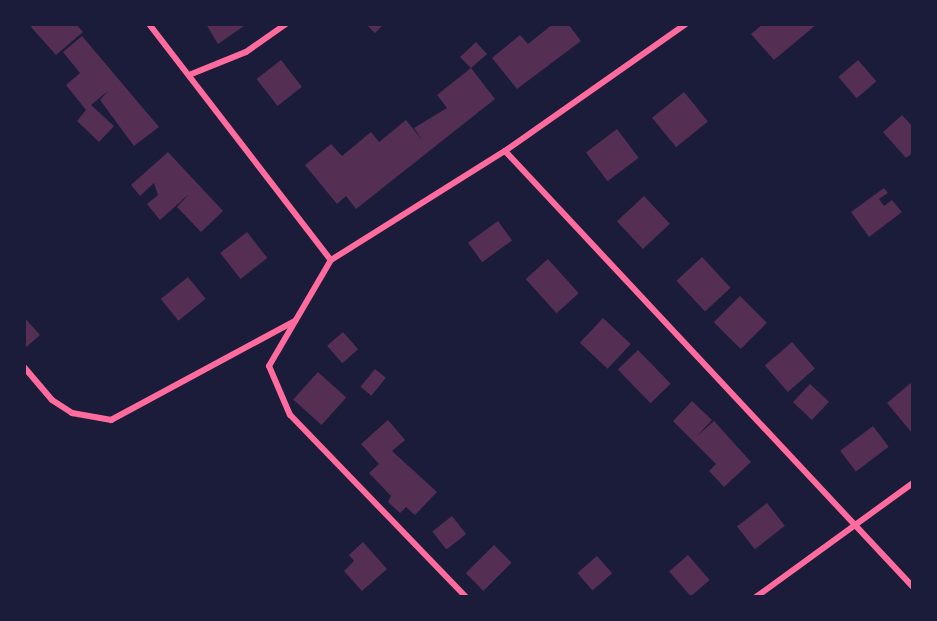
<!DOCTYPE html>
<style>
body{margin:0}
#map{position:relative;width:937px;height:621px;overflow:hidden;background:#1b1b3a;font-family:Rubik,sans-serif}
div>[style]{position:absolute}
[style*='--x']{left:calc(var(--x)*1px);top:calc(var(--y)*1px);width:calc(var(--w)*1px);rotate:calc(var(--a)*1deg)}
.building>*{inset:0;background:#542f53;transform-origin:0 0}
.minor>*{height:6px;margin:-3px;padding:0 3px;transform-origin:3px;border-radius:3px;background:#ff6b9d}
span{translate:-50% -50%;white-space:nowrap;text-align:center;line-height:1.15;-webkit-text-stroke:6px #1b1b3a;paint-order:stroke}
.frame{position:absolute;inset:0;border:26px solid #1b1b3a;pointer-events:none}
</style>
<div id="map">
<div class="building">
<i style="clip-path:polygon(34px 24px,76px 24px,83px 32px,56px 55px,31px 27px)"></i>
<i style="clip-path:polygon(206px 24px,247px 24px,218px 44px)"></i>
<i style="clip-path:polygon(366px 24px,384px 24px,375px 33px)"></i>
<i style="clip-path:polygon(553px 24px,568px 24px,581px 41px,517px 89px,492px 58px,520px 35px,528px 44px)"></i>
<i style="clip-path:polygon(763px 24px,817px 24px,774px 60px,751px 34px)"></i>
<i style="clip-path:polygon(82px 36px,159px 127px,134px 146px,100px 100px,108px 91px,91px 105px,114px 126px,99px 142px,77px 121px,86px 110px,66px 85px,80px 73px,63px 52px)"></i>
<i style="clip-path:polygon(476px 42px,487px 54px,471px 68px,495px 99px,356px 209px,346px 196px,337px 204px,305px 165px,331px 144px,342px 156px,371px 132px,379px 142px,406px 120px,423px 141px,414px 128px,447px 108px,437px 95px,471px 68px,460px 57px)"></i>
<i style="left:281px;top:60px;width:34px;height:31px;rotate:52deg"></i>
<i style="left:858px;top:60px;width:28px;height:26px;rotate:49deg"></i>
<i style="left:684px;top:92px;width:38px;height:41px;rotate:51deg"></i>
<i style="clip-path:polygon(902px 115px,913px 127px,913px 153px,906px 158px,883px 132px)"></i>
<i style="left:617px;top:129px;width:36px;height:39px;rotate:53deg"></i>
<i style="clip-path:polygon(168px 152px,223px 211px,201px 232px,177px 207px,189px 194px,160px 220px,147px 204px,158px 195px,154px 183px,140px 196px,131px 185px)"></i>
<i style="clip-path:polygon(884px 188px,888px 193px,879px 199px,884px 206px,892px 200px,902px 212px,869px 237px,851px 212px)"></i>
<i style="left:644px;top:196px;width:38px;height:37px;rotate:47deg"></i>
<i style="left:498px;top:221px;width:24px;height:37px;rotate:54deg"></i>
<i style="left:247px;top:232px;width:33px;height:34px;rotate:52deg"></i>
<i style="left:702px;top:257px;width:42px;height:35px;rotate:47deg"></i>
<i style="left:548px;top:259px;width:46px;height:30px;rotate:48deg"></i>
<i style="left:188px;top:277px;width:28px;height:35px;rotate:51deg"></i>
<i style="left:740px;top:296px;width:38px;height:37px;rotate:45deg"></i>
<i style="clip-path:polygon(24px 317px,40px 335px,24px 349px)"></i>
<i style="left:603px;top:318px;width:38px;height:34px;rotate:43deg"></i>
<i style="left:343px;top:332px;width:23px;height:21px;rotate:49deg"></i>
<i style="left:792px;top:342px;width:35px;height:36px;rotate:49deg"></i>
<i style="left:638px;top:350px;width:47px;height:28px;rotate:46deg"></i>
<i style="left:375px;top:369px;width:14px;height:23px;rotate:39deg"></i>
<i style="left:318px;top:372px;width:38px;height:37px;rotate:42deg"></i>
<i style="clip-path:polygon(912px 382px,913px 384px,912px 433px,887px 403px)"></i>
<i style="left:810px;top:384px;width:26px;height:25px;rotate:43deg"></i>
<i style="clip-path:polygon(692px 401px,712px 420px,696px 437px,714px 421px,751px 462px,724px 487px,709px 471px,716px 464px,673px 421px)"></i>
<i style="clip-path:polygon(388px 420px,405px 440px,392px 451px,437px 492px,415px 515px,406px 507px,400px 513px,388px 502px,391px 496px,369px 473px,379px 464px,361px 444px)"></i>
<i style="left:873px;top:426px;width:26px;height:41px;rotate:53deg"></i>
<i style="left:767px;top:503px;width:29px;height:38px;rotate:52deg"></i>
<i style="left:452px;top:516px;width:23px;height:25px;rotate:52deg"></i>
<i style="clip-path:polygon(363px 542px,387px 569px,362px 591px,344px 571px,354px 561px,349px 555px)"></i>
<i style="left:494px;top:545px;width:25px;height:40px;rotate:45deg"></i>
<i style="left:688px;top:555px;width:33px;height:25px;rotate:49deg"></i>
<i style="left:597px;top:556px;width:23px;height:26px;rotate:49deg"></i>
</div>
<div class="minor">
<i style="--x:149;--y:24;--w:298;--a:52.4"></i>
<i style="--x:189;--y:75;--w:61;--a:-22"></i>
<i style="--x:246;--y:52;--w:49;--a:-35"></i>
<i style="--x:505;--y:151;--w:597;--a:46.9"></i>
<i style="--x:24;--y:367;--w:43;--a:49.7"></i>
<i style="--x:52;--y:400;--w:24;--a:33"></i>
<i style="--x:72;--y:413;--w:40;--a:10"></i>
<i style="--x:111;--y:420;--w:209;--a:-28.3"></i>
<i style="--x:466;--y:597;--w:253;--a:-134"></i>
<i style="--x:290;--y:415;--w:53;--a:-113.2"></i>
<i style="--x:269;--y:366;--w:123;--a:-59.7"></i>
<i style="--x:331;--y:260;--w:205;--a:-32.1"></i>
<i style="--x:505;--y:151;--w:221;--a:-35.1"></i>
<i style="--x:756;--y:597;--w:194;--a:-36"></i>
</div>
<div class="frame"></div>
</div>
